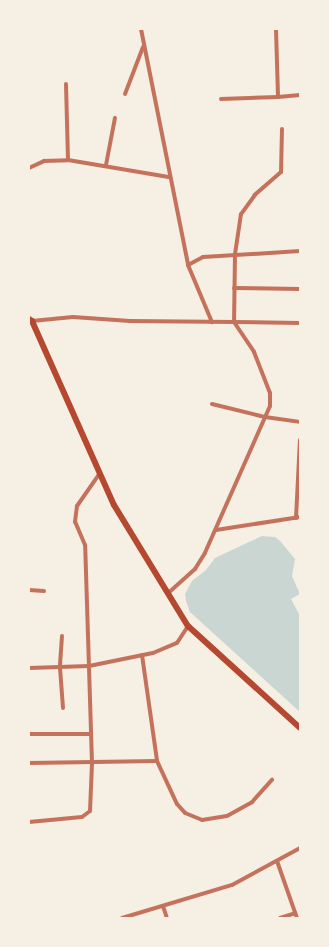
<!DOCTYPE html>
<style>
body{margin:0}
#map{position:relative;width:329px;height:947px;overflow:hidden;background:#f6efe4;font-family:Manrope,sans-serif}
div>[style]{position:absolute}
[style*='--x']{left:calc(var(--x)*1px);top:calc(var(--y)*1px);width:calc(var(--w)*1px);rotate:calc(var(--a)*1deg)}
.water>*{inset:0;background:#c9d6d2}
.minor>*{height:4px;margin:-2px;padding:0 2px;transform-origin:2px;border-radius:2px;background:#c5725c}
.secondary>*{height:6px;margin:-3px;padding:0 3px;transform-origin:3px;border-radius:3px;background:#b5482f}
span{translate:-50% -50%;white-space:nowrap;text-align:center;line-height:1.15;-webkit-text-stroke:4px #f6efe4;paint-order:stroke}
.frame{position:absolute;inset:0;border:30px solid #f6efe4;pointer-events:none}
</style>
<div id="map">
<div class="water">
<i style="clip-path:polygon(262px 536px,275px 537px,280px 541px,295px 559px,292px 576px,300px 594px,291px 599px,300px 616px,300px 712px,190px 612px,186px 601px,185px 594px,192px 581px,206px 570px,215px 558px)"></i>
</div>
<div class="minor">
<i style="--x:141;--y:29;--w:241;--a:78.7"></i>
<i style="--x:188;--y:265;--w:62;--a:67.2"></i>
<i style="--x:276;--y:29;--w:68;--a:88.3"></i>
<i style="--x:278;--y:97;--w:22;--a:-5"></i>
<i style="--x:66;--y:84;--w:76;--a:88.5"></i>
<i style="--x:125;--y:94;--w:50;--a:-69"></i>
<i style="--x:221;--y:99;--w:57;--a:-2"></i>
<i style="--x:282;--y:129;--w:43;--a:91.3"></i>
<i style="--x:281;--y:172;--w:35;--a:139"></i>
<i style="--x:255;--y:195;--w:24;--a:126"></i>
<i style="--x:241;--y:214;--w:40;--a:98.5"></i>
<i style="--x:235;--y:254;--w:68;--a:90.8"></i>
<i style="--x:234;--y:322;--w:66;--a:0.9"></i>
<i style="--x:106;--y:165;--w:48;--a:-79.2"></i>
<i style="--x:29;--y:168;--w:17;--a:-25"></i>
<i style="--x:44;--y:161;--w:24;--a:-2"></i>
<i style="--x:68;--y:160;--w:102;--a:9.6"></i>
<i style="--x:188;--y:265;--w:17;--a:-28"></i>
<i style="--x:203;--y:257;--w:97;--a:-3.5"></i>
<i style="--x:234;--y:288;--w:66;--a:0.9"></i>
<i style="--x:32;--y:321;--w:41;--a:-5.6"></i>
<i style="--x:73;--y:317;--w:57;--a:4"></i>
<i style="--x:130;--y:321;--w:104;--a:0.6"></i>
<i style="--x:234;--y:322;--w:36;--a:56"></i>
<i style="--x:254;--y:352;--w:44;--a:68.7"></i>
<i style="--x:270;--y:393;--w:13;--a:90"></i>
<i style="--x:270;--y:406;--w:161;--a:113.9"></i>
<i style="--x:205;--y:553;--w:19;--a:122"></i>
<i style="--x:195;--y:569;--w:36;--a:138"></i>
<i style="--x:212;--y:404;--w:55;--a:13.8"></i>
<i style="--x:265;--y:417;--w:35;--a:8"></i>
<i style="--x:296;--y:518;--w:78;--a:-87.1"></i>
<i style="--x:216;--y:530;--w:85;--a:-8.8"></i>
<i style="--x:29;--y:590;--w:15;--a:4"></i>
<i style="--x:62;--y:636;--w:32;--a:94"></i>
<i style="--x:60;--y:668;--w:40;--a:85.7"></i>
<i style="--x:142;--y:655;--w:107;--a:81.9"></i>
<i style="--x:157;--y:761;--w:47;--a:65.1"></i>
<i style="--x:177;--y:804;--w:12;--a:48"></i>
<i style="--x:185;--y:813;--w:18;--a:22"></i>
<i style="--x:202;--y:820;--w:25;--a:-9"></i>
<i style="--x:227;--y:816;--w:29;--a:-29"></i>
<i style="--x:252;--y:802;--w:30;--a:-48"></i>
<i style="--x:29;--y:668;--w:60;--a:-1.9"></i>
<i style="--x:89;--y:666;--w:65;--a:-11.5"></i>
<i style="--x:153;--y:653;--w:26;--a:-23"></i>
<i style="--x:177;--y:643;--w:20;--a:-57"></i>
<i style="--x:29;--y:734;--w:61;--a:0"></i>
<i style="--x:29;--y:763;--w:128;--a:-0.9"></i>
<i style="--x:29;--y:822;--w:53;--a:-5.4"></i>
<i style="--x:82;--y:817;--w:10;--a:-37"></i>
<i style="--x:90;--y:811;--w:48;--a:-87.6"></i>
<i style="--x:92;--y:763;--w:218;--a:-91.8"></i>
<i style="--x:85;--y:545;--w:25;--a:-113"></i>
<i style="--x:75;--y:522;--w:16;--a:-83"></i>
<i style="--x:77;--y:506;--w:40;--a:-55.1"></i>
<i style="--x:277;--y:861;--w:60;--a:70.7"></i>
<i style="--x:163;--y:906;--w:13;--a:72"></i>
<i style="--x:122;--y:918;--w:115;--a:-16.7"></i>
<i style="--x:232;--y:885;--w:77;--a:-28.6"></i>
<i style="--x:280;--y:918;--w:16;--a:-18"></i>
</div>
<div class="secondary">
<i style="--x:29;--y:319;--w:4;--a:34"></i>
<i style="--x:32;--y:321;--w:201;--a:66"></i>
<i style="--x:114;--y:505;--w:142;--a:58.6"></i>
<i style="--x:188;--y:626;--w:151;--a:42.3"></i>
</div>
<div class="frame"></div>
</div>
